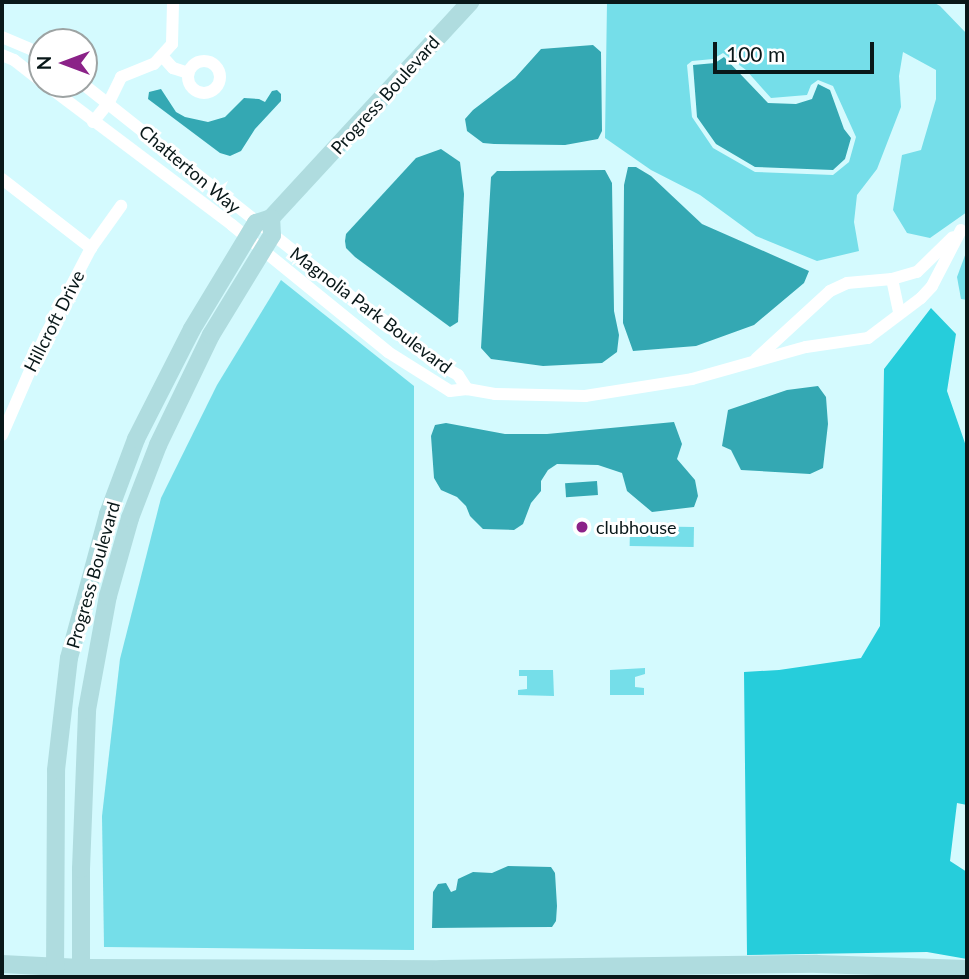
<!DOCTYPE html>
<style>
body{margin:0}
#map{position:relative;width:969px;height:979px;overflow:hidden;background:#d4fafe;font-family:Lato,sans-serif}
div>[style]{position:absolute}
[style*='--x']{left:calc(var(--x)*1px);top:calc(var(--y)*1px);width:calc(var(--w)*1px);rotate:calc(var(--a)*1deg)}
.green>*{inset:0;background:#75dee9;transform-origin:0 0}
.forest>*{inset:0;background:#26cddb}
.water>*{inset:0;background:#34a8b3;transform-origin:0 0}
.street>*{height:12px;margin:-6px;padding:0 6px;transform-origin:6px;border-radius:6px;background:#fff}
.street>.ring{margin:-6px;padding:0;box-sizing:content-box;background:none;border:12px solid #fff;border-radius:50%}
.secondary>*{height:18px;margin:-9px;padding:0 9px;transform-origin:9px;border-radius:9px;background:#afdcdf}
.dots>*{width:19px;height:19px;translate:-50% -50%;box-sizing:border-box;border:4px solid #fff;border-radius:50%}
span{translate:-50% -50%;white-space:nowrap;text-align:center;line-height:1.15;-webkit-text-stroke:6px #fff;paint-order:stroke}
.street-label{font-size:18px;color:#091819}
.poi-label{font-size:18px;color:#091819}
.left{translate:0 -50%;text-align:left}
.frame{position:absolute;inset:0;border:4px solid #091819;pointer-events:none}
.north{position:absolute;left:28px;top:28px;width:70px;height:70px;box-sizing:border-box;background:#fff;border:2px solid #9da3a3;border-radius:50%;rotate:270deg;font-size:19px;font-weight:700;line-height:28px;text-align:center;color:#091819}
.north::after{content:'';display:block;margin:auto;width:24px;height:32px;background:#8b2288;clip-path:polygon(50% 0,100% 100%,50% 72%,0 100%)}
.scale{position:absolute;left:713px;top:42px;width:161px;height:32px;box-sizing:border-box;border:4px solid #091819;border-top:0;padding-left:9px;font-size:21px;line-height:24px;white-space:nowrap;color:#091819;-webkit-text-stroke:5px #fff;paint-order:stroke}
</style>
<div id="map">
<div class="green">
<i style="clip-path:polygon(evenodd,607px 2px,933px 2px,940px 6px,967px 34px,967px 212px,930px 238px,907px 233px,893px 210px,902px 155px,921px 150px,936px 99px,936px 70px,903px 52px,899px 76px,901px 107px,877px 169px,857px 195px,854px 222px,859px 251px,817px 261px,756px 236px,700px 195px,651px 170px,605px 138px,607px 2px,723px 53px,746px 70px,771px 98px,807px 95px,811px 85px,818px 80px,833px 86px,856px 137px,849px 162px,833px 175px,755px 172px,713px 148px,692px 117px,687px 65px,692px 61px,713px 59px,723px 53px)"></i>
<i style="clip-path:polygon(967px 250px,967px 300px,961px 299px,957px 277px)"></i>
<i style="clip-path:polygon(281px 280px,414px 386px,414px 950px,104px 947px,102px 816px,120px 659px,161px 498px,217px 385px)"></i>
<i style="left:630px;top:526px;width:64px;height:20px;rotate:1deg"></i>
<i style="clip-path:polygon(645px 668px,645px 674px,635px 677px,635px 687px,644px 688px,644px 695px,610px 695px,610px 670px)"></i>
<i style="clip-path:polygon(519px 670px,553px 670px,554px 696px,518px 695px,518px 690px,527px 689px,527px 676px,519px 676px)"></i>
</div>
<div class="forest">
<i style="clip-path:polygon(931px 308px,956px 334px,947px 391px,967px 449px,967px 805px,957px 803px,950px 861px,967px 872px,967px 959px,927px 952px,747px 955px,744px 672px,779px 670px,861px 658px,880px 626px,884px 369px)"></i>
</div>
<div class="water">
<i style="clip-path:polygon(593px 45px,601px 52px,602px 131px,598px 139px,565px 145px,494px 144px,483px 143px,467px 131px,465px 119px,473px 110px,515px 78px,541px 49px)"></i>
<i style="clip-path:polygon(724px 57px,768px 103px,796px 104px,812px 99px,818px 84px,830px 90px,844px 129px,851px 138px,845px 159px,833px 170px,755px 167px,716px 144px,697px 117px,693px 65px,715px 63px)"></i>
<i style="clip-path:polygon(161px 89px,176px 112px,185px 117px,208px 122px,225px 117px,244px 98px,259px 99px,265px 102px,272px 91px,277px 90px,281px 94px,281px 101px,255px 129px,241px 151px,230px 156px,220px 153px,148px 99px,149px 92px)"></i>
<i style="clip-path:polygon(441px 149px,460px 162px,464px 194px,458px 322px,450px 327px,355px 257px,346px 248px,345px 241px,346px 234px,416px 158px)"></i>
<i style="clip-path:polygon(628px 167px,636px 167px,651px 176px,702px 224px,809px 271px,804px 283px,754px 325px,696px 346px,633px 351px,623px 323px,624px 185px)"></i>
<i style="clip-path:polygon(605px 170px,612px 183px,614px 311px,619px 335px,617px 352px,602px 363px,543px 366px,491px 359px,481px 348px,491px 177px,497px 171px)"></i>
<i style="clip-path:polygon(818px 386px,826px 397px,828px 424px,823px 468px,810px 474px,741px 470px,731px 450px,722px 446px,728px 410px,787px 390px)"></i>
<i style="clip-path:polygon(674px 422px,682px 444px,677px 459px,695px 480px,698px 496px,694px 507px,652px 512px,627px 491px,622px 473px,598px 465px,557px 464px,548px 470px,541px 481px,541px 491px,531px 503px,523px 524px,514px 530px,483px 529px,470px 516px,466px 506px,457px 497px,441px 490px,434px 478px,431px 436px,435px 425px,446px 423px,505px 434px,547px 434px)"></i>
<i style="left:597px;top:481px;width:14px;height:32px;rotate:86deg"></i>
<i style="clip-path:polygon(508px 866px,551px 867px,555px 873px,557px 906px,556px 921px,552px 927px,432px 928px,433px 892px,438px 884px,446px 883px,451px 892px,456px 890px,458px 879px,473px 872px,492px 873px)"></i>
</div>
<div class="street">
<i style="--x:2;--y:37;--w:43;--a:23"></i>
<i style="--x:2;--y:55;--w:13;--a:23"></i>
<i style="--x:14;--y:60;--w:36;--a:38"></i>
<i style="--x:163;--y:57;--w:15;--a:48"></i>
<i style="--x:173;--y:68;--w:16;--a:18"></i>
<i class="ring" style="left:188px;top:61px;width:20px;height:20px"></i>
<i style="--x:45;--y:84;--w:234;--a:37"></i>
<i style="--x:232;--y:225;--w:201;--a:39.1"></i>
<i style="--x:388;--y:352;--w:73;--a:32.2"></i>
<i style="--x:450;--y:391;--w:17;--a:-7"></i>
<i style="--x:467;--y:389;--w:28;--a:10"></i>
<i style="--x:495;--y:394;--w:90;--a:1.3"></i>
<i style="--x:585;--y:396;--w:108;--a:-9"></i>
<i style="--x:692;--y:379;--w:118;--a:-15.7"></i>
<i style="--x:806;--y:347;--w:63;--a:-8.3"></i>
<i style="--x:868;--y:338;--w:66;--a:-37"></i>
<i style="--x:921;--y:298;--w:16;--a:-47"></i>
<i style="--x:932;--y:286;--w:63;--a:-62.6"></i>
<i style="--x:83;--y:84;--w:444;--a:38.4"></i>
<i style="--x:431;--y:360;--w:31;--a:29"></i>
<i style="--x:458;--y:375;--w:17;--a:57"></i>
<i style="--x:93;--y:122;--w:26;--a:-51"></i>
<i style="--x:109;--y:102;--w:28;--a:-64"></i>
<i style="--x:121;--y:77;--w:35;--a:-22"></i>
<i style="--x:154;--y:64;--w:27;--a:-48"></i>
<i style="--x:172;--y:44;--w:42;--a:-88.6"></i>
<i style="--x:2;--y:179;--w:113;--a:37.8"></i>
<i style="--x:892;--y:279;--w:33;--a:78"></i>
<i style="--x:756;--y:359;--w:100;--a:-42.6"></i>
<i style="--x:830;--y:291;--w:19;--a:-25"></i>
<i style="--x:847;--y:283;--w:45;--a:-5.1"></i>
<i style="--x:892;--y:279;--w:26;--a:-16"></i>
<i style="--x:917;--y:272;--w:50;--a:-44.2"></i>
<i style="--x:2;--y:435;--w:108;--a:-66.5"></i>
<i style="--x:45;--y:336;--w:99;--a:-62.4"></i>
<i style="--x:91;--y:248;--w:52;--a:-54.5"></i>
</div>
<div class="secondary">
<i style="--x:2;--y:964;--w:79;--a:2.9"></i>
<i style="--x:81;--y:968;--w:360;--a:0.2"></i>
<i style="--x:441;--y:969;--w:376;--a:-0.8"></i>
<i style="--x:817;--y:964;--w:150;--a:1.9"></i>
<i style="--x:55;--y:977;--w:207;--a:-89.7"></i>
<i style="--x:56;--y:770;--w:113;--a:-83.4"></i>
<i style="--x:69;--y:658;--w:149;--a:-74.8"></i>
<i style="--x:108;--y:514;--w:80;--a:-69.5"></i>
<i style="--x:136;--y:439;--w:123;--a:-63"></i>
<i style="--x:192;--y:329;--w:124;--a:-58.9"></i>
<i style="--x:256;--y:223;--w:16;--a:-18"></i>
<i style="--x:271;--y:218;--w:294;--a:-47.3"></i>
<i style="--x:81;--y:977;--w:108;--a:-90"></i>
<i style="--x:81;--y:869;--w:159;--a:-87.8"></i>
<i style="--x:87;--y:710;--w:116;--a:-79.6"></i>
<i style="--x:108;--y:596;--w:81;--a:-74.2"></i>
<i style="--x:130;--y:518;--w:78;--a:-69"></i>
<i style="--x:158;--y:445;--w:122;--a:-64.3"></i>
<i style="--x:211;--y:335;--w:117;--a:-58.6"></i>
<i style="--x:272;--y:235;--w:17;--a:-93"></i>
</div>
<div class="dots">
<i style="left:582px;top:527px;background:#8b2288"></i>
</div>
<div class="street-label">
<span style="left:385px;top:95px;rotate:-48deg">Progress Boulevard</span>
<span style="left:190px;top:169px;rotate:40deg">Chatterton Way</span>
<span style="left:371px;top:310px;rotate:37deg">Magnolia Park Boulevard</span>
<span style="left:54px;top:321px;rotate:-63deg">Hillcroft Drive</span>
<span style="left:93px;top:575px;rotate:-74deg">Progress Boulevard</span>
</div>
<div class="poi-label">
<span class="left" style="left:596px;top:527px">clubhouse</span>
</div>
<div class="frame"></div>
<div class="north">N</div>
<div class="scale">100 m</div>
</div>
